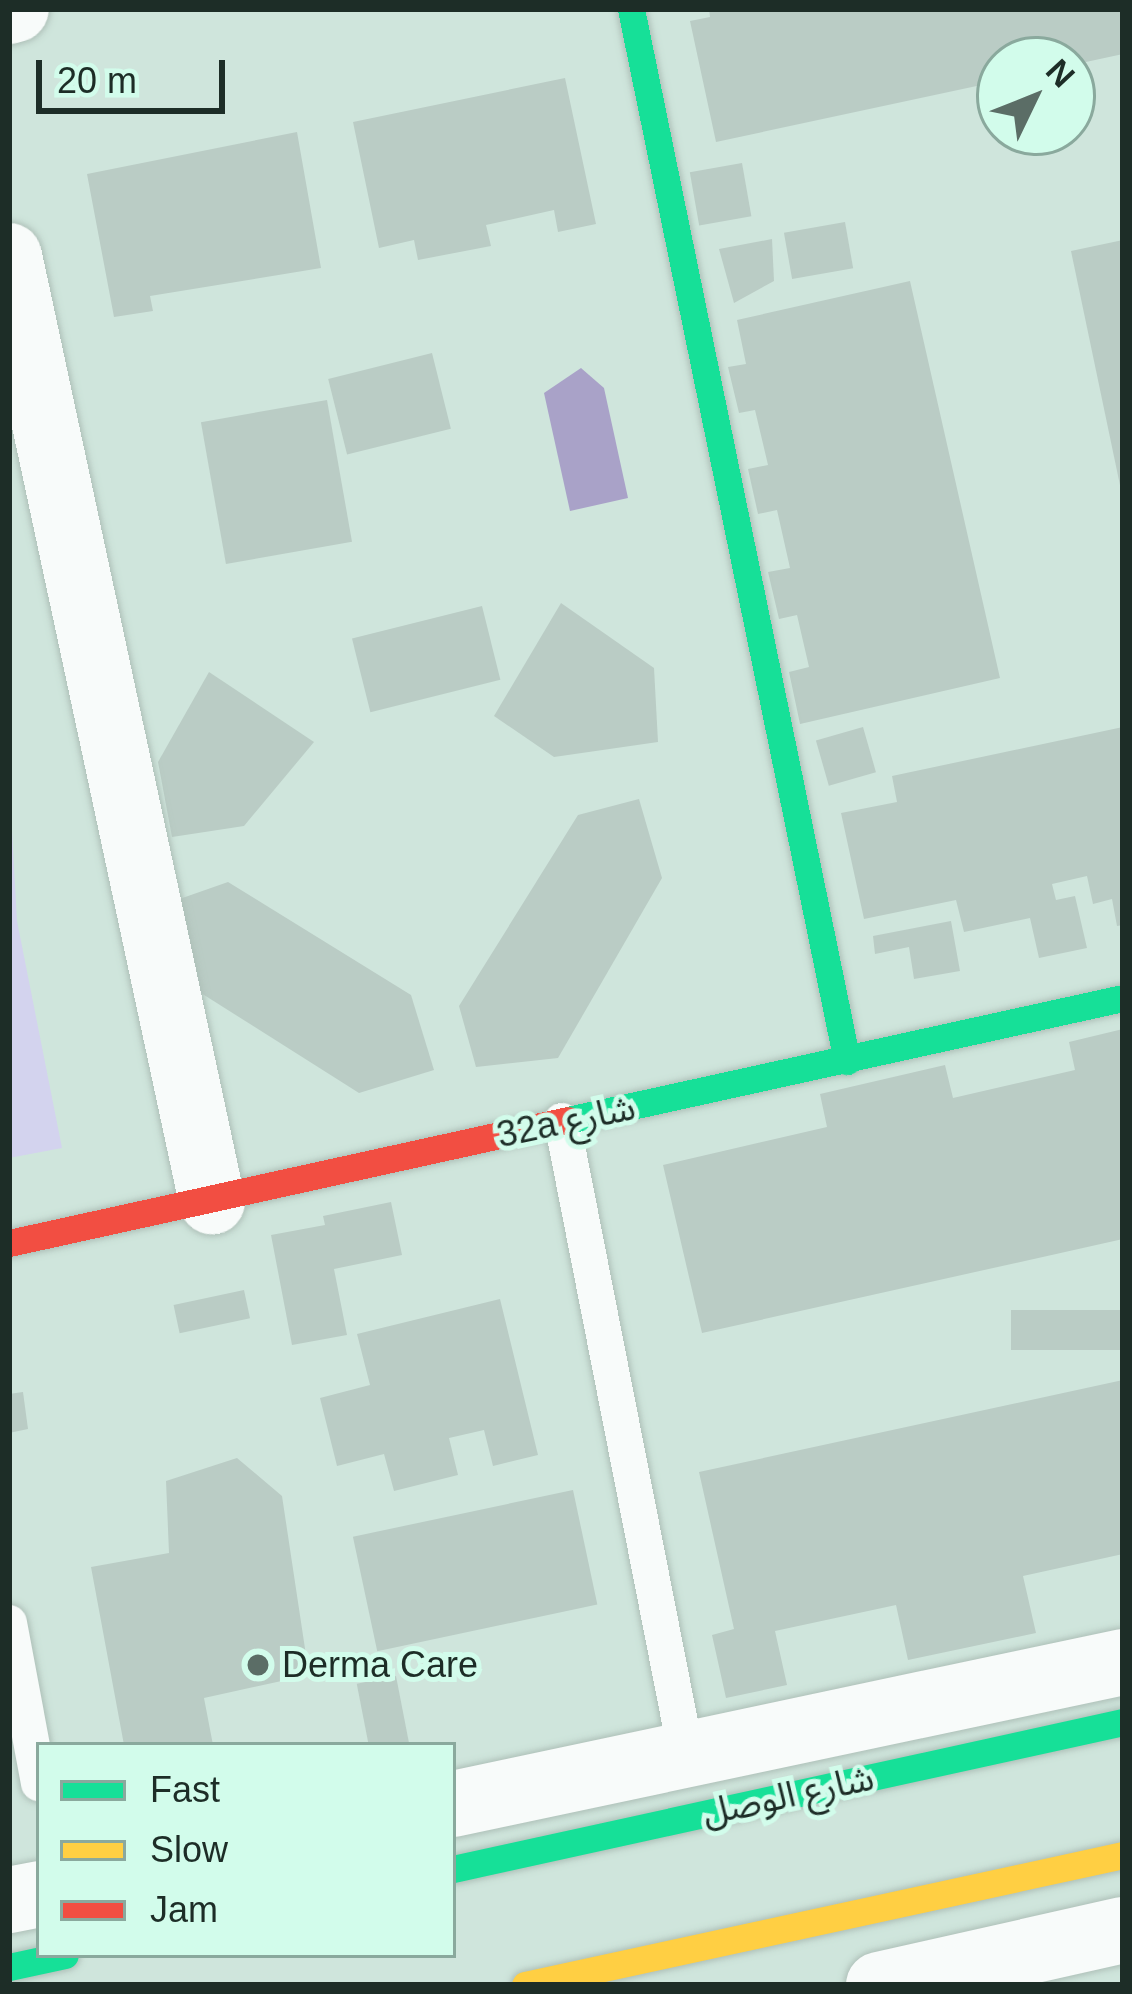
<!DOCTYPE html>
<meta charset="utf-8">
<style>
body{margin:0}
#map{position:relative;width:1132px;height:1994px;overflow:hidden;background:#cfe5dc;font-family:Helvetica,"Noto Sans Arabic",sans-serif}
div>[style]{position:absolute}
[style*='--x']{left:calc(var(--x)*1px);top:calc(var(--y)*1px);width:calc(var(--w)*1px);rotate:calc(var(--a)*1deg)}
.green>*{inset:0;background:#d3d3ee}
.water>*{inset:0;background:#a9a2c8}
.building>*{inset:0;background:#baccc5;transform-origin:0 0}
.roads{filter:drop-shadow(0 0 3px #aec0b8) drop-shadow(0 0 3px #aec0b8)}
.lane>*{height:36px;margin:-18px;padding:0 18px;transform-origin:18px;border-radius:18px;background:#f8fbfa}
.street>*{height:66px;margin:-33px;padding:0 33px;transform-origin:33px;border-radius:33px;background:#f8fbfa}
.fast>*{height:27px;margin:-13.5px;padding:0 13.5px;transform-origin:13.5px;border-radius:13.5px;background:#16e098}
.slow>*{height:27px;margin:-13.5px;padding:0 13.5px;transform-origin:13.5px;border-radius:13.5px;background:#ffcf43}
.jam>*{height:27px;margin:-13.5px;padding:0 13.5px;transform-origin:13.5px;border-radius:13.5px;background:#f24e42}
.dots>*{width:33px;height:33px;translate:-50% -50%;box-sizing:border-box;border:6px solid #d2fceb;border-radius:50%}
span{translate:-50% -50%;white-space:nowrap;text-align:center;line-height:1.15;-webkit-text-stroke:10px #d2fceb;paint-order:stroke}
.street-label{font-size:36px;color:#1d2d27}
.poi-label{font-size:36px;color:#1d2d27}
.left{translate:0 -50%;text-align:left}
.frame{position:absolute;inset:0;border:12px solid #1d2d27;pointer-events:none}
.legend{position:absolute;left:36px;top:1742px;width:420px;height:216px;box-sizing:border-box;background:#d2fceb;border:3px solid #8aa99d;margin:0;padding:15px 21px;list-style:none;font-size:36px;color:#1d2d27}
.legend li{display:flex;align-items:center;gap:24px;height:60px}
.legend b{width:60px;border:3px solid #8aa99d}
.north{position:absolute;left:976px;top:36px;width:120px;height:120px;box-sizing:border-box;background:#d2fceb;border:3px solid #8aa99d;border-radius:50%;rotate:47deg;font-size:33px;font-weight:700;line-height:48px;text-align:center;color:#1d2d27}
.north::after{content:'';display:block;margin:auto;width:42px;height:54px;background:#5b6d66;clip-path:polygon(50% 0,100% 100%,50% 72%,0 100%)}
.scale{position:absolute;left:36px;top:60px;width:189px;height:54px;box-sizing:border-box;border:6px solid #1d2d27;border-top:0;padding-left:15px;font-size:36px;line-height:42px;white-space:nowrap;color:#1d2d27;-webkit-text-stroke:9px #d2fceb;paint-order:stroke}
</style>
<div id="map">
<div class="green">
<i style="clip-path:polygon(9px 776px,17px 921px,62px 1148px,9px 1158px)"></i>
</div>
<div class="water">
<i style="clip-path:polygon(581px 368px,604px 388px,628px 498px,570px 511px,544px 393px)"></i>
</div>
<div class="building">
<i style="clip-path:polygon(709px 9px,1123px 9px,1123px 54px,1072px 65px,1072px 60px,1000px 60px,1000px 81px,716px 142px,690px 21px,710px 17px)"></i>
<i style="clip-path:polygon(565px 78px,596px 224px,558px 232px,554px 210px,486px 225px,491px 246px,418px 260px,414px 240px,379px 248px,353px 122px)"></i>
<i style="clip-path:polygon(297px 132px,321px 268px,150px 296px,153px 311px,114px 317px,87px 174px)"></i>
<i style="left:742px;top:163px;width:54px;height:53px;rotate:80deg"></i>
<i style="left:845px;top:222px;width:47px;height:62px;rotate:80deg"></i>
<i style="clip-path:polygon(772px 239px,774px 281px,734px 303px,719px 249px)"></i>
<i style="clip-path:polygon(1123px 240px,1123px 490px,1121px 490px,1071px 251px)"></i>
<i style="clip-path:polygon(910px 281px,1000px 678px,800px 724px,789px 672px,809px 667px,797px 615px,779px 619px,768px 572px,790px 568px,777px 510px,758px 514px,748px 469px,768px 465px,755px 410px,739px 413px,728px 367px,746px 364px,737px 320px)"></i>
<i style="left:432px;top:353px;width:78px;height:107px;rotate:76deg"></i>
<i style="left:327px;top:400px;width:144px;height:128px;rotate:80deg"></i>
<i style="clip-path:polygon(561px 603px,654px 668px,658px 742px,554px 757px,494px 716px)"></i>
<i style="left:482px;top:606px;width:76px;height:134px;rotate:76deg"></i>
<i style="clip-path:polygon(209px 672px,314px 742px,244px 826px,172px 837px,158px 762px)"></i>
<i style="left:863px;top:727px;width:47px;height:49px;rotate:74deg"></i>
<i style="clip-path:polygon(1123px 727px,1123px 925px,1117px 926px,1112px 899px,1093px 904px,1087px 876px,1052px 884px,1056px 900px,1075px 896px,1087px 948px,1039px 958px,1030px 918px,964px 932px,956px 900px,864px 919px,841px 813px,897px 802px,892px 776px)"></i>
<i style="clip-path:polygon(639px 799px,662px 878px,558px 1058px,476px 1067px,459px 1006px,578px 815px)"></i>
<i style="clip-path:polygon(228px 882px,411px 995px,434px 1070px,359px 1093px,182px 981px,171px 902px)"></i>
<i style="clip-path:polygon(951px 921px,960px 971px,914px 979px,909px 947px,875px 954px,873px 936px)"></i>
<i style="clip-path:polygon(1123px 1029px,1123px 1239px,702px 1333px,663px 1165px,827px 1127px,820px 1094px,945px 1065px,953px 1098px,1075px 1070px,1069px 1042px)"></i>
<i style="clip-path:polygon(391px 1202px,402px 1255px,334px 1269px,347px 1335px,292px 1345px,271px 1235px,325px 1225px,323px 1216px)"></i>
<i style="left:244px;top:1290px;width:29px;height:72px;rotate:78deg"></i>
<i style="clip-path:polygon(500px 1299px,538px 1455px,493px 1466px,484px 1430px,449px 1438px,458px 1475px,394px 1491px,384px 1454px,337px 1466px,320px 1398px,370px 1385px,357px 1334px)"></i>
<i style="left:1123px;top:1310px;width:40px;height:112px;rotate:90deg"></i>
<i style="clip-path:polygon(1123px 1380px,1123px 1554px,1023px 1576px,1036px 1633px,908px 1660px,896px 1605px,775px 1631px,787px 1685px,726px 1698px,712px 1635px,734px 1629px,699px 1472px)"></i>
<i style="clip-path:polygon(23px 1392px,28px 1429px,9px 1433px,9px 1394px)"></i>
<i style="clip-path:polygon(237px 1458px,282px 1496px,309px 1675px,204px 1698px,213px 1745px,124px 1745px,91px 1567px,169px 1553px,166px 1481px)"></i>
<i style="left:573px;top:1490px;width:117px;height:225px;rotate:78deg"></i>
<i style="left:396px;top:1676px;width:70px;height:40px;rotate:79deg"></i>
</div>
<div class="roads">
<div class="lane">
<i style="--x:562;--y:1121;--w:644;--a:78.9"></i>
<i style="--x:9;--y:1623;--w:163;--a:79.4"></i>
</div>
<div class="street">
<i style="--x:9;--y:11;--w:7;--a:-16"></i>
<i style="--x:9;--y:256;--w:967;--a:77.88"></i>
<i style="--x:453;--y:1804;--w:685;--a:-11.97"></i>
<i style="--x:9;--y:1900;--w:31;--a:-11"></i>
<i style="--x:879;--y:1985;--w:250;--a:-12.7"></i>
</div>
<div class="fast">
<i style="--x:631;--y:9;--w:1074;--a:78.4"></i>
<i style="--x:568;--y:1120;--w:568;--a:-12.4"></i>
<i style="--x:453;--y:1869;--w:686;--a:-12.37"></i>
<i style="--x:9;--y:1967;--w:57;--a:-12.1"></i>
</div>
<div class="slow">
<i style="--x:525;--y:1985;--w:612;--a:-12.26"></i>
</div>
<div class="jam">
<i style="--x:9;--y:1243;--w:572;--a:-12.41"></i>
</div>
</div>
<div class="dots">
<i style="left:258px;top:1665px;background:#5b6d66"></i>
</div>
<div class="street-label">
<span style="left:566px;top:1121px;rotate:-12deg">32a شارع</span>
<span style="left:788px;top:1795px;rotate:-12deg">شارع الوصل</span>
</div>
<div class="poi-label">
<span class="left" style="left:282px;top:1665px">Derma Care</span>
</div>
<div class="frame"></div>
<ul class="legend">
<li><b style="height:15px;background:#16e098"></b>Fast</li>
<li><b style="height:15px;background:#ffcf43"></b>Slow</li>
<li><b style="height:15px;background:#f24e42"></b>Jam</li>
</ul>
<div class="north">N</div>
<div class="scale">20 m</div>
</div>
